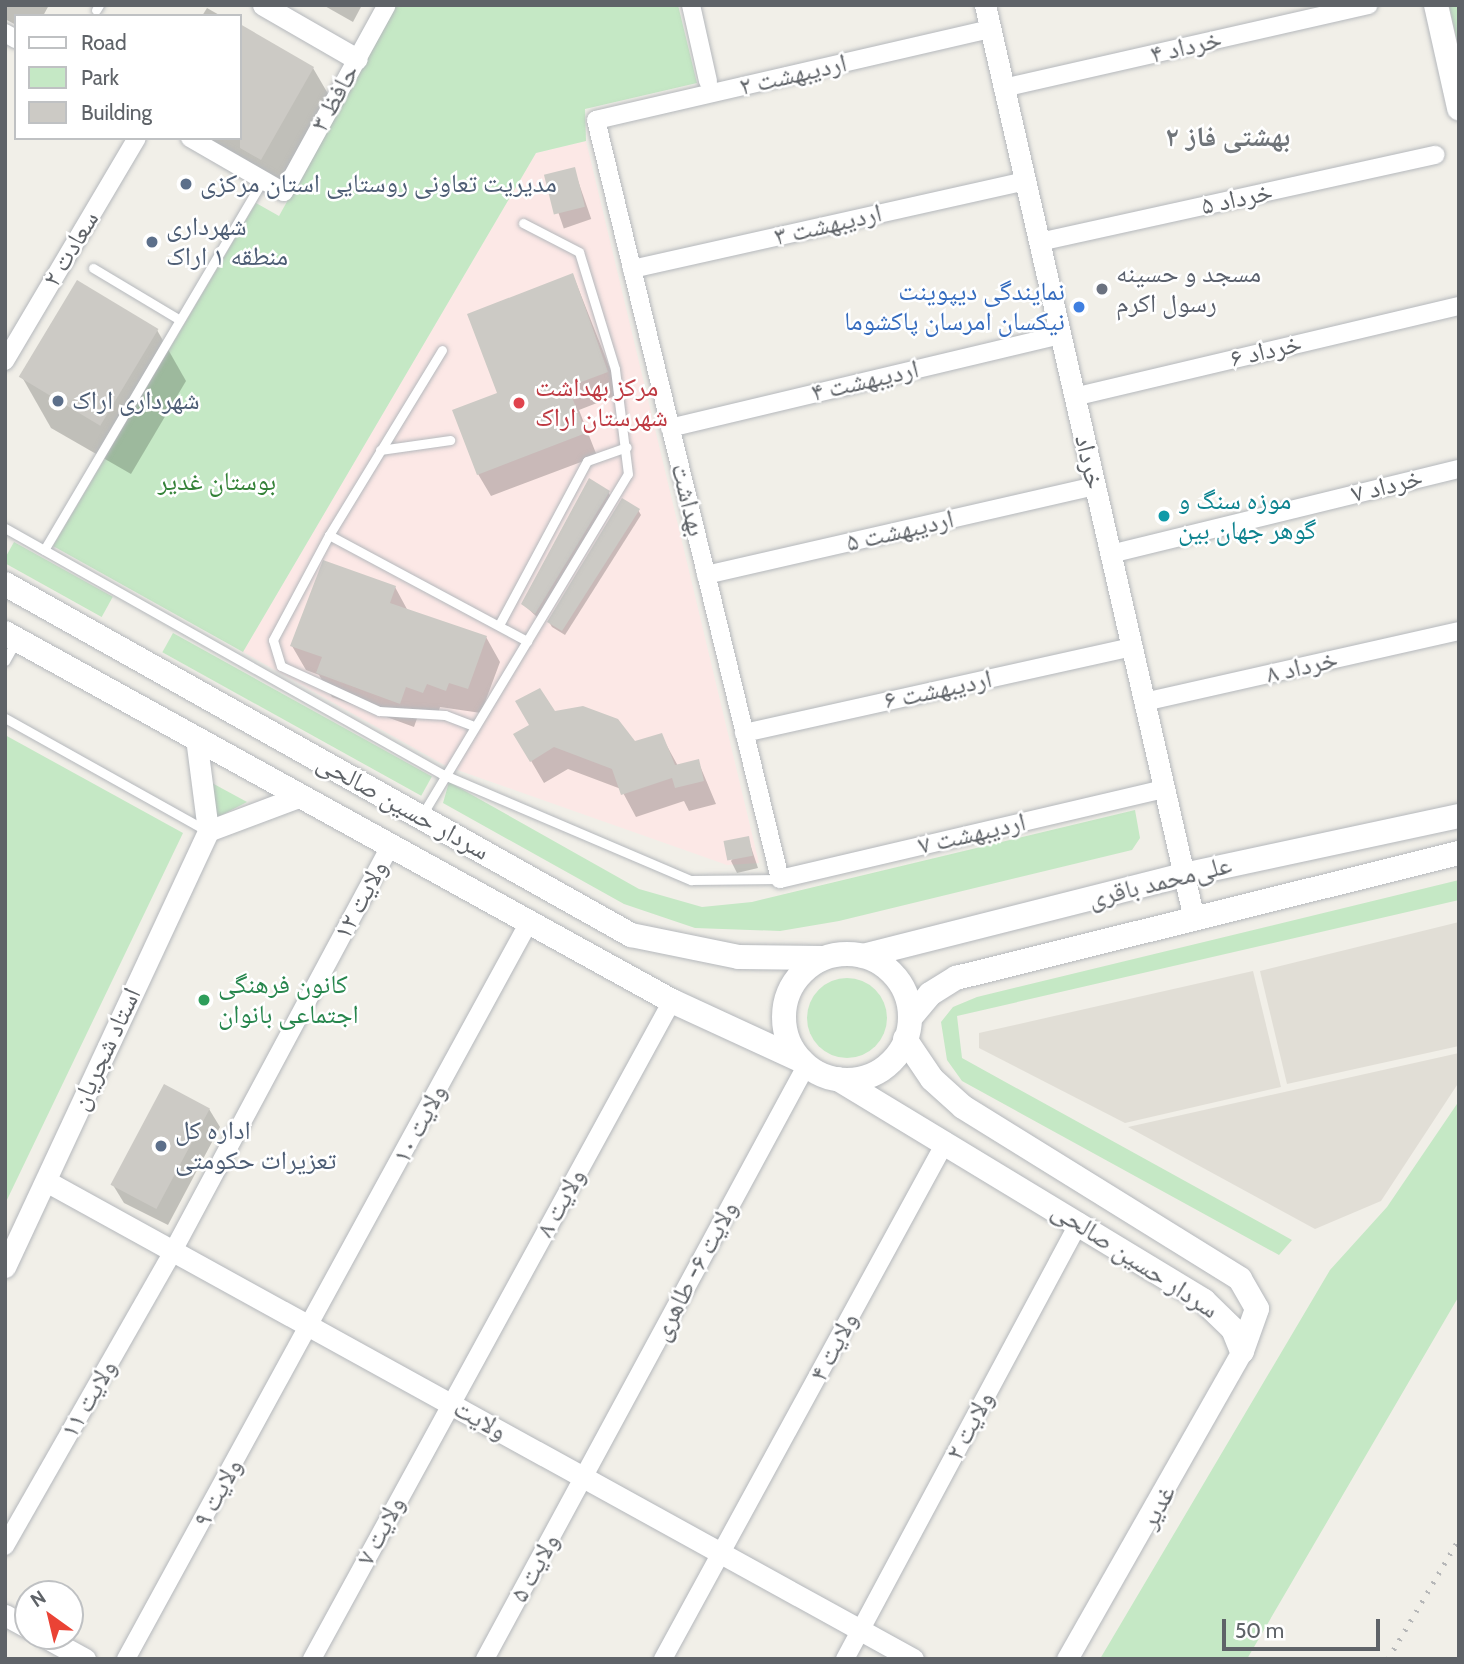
<!DOCTYPE html>
<meta charset="utf-8">
<style>
body{margin:0}
#map{position:relative;width:1464px;height:1664px;overflow:hidden;background:#f1efe8;font-family:Cabin,"Noto Naskh Arabic",sans-serif}
div>[style]{position:absolute}
[style*='--x']{left:calc(var(--x)*1px);top:calc(var(--y)*1px);width:calc(var(--w)*1px);rotate:calc(var(--a)*1deg)}
.education>*{inset:0;background:#e1ded6}
.medical>*{inset:0;background:#fce8e6}
.green>*{inset:0;background:#c5e8c5;transform-origin:0 0}
.round{border-radius:50%}
.shadow>*{inset:0;background:#0003;transform-origin:0 0}
.building>*{inset:0;background:#cccac5;transform-origin:0 0}
.roads{filter:drop-shadow(0 0 2px #b5b8bc) drop-shadow(0 0 2px #b5b8bc)}
.service>*{height:9px;margin:-4.5px;padding:0 4.5px;transform-origin:4.5px;border-radius:4.5px;background:#fff}
.minor>*{height:18px;margin:-9px;padding:0 9px;transform-origin:9px;border-radius:9px;background:#fff}
.tertiary>*{height:21px;margin:-10.5px;padding:0 10.5px;transform-origin:10.5px;border-radius:10.5px;background:#fff}
.secondary>*{height:24px;margin:-12px;padding:0 12px;transform-origin:12px;border-radius:12px;background:#fff}
.secondary>.ring{margin:-12px;padding:0;box-sizing:content-box;background:none;border:24px solid #fff;border-radius:50%}
.rail>*{height:5px;margin-top:-2.5px;transform-origin:0;background:repeating-linear-gradient(90deg,#b6b7b8 0 2px,transparent 0 11px)}
.dots>*{width:19px;height:19px;translate:-50% -50%;box-sizing:border-box;border:4px solid #fff;border-radius:50%}
span{translate:-50% -50%;white-space:nowrap;text-align:center;line-height:1.15;-webkit-text-stroke:5px #fff;paint-order:stroke}
.street-label{font-size:26px;color:#5f6368}
.service-label{font-size:26px;color:#4e5e75}
.left{translate:0 -50%;text-align:left}
.worship-label{font-size:26px;color:#5b616d}
.shop-label{font-size:26px;color:#366cbe}
.right{translate:-100% -50%;text-align:right}
.health-label{font-size:26px;color:#be3a42}
.park-label{font-size:26px;color:#348238}
.culture-label{font-size:26px;color:#0d838f}
.leisure-label{font-size:26px;color:#27864d}
.neighbourhood-label{font-size:28px;color:#70757a;font-weight:700}
.frame{position:absolute;inset:0;border:7px solid #5f6368;pointer-events:none}
.legend{position:absolute;left:14px;top:14px;width:228px;height:126px;box-sizing:border-box;background:#fff;border:2px solid #bfc1c3;margin:0;padding:9px 12px;list-style:none;font-size:21px;color:#5f6368}
.legend li{display:flex;align-items:center;gap:14px;height:35px}
.legend b{width:35px;border:2px solid #bfc1c3}
.north{position:absolute;left:14px;top:1580px;width:70px;height:70px;box-sizing:border-box;background:#fff;border:2px solid #bfc1c3;border-radius:50%;rotate:326deg;font-size:19px;font-weight:700;line-height:28px;text-align:center;color:#5f6368}
.north::after{content:'';display:block;margin:auto;width:24px;height:32px;background:#ea4335;clip-path:polygon(50% 0,100% 100%,50% 72%,0 100%)}
.scale{position:absolute;left:1222px;top:1619px;width:158px;height:32px;box-sizing:border-box;border:4px solid #5f6368;border-top:0;padding-left:9px;font-size:21px;line-height:24px;white-space:nowrap;color:#5f6368;-webkit-text-stroke:5px #fff;paint-order:stroke}
</style>
<div id="map">
<div class="education">
<i style="clip-path:polygon(1459px 922px,1459px 1046px,1287px 1084px,1260px 971px)"></i>
<i style="clip-path:polygon(1253px 971px,1281px 1087px,1125px 1123px,979px 1048px,979px 1033px)"></i>
<i style="clip-path:polygon(1459px 1053px,1459px 1082px,1381px 1201px,1315px 1229px,1128px 1127px)"></i>
</div>
<div class="medical">
<i style="clip-path:polygon(586px 141px,759px 863px,727px 865px,446px 766px,243px 652px,536px 153px)"></i>
</div>
<div class="green">
<i style="clip-path:polygon(396px 5px,678px 5px,697px 83px,585px 109px,586px 141px,536px 153px,243px 652px,53px 546px,256px 203px,279px 216px)"></i>
<i style="clip-path:polygon(1449px 5px,1459px 5px,1459px 50px)"></i>
<i style="left:14px;top:542px;width:113px;height:23px;rotate:29deg"></i>
<i style="left:173px;top:633px;width:296px;height:22px;rotate:29deg"></i>
<i style="clip-path:polygon(5px 735px,183px 833px,5px 1204px)"></i>
<i style="clip-path:polygon(449px 782px,639px 889px,702px 907px,752px 902px,1135px 810px,1140px 838px,1132px 850px,839px 921px,780px 931px,695px 928px,624px 904px,443px 803px)"></i>
<i style="clip-path:polygon(212px 783px,247px 802px,216px 818px)"></i>
<i style="clip-path:polygon(1459px 880px,1459px 900px,957px 1016px,962px 1058px,1292px 1240px,1279px 1255px,962px 1081px,947px 1060px,941px 1022px,953px 1007px,977px 997px)"></i>
<i class="round" style="left:807px;top:978px;width:80px;height:80px"></i>
<i style="clip-path:polygon(1459px 1101px,1459px 1296px,1247px 1659px,1100px 1659px,1330px 1270px,1387px 1207px)"></i>
</div>
<div class="shadow">
<i style="clip-path:polygon(5px 5px,49px 5px,43px 16px,16px 16px,16px 25px,5px 19px)"></i>
<i style="clip-path:polygon(323px 5px,362px 5px,353px 22px)"></i>
<i style="clip-path:polygon(207px 8px,221px 16px,202px 16px)"></i>
<i style="clip-path:polygon(240px 26px,313px 68px,334px 104px,282px 195px,182px 138px,240px 138px)"></i>
<i style="left:574px;top:169px;width:53px;height:29px;rotate:71deg"></i>
<i style="clip-path:polygon(573px 275px,620px 394px,579px 410px,597px 456px,491px 496px,478px 474px,500px 394px)"></i>
<i style="clip-path:polygon(157px 330px,186px 381px,131px 474px,51px 428px,22px 377px)"></i>
<i style="clip-path:polygon(608px 492px,611px 497px,538px 618px,523px 604px)"></i>
<i style="clip-path:polygon(638px 510px,641px 515px,565px 635px,552px 627px,549px 622px)"></i>
<i style="clip-path:polygon(395px 587px,408px 611px,486px 637px,500px 662px,481px 713px,440px 707px,437px 716px,420px 710px,414px 727px,332px 697px,319px 675px,306px 670px,292px 646px)"></i>
<i style="clip-path:polygon(554px 713px,635px 743px,661px 735px,678px 766px,698px 761px,716px 804px,689px 811px,684px 801px,636px 817px,621px 789px,568px 769px,544px 783px,516px 735px)"></i>
<i style="clip-path:polygon(748px 838px,758px 868px,737px 873px,731px 861px)"></i>
<i style="clip-path:polygon(209px 1109px,220px 1127px,168px 1225px,124px 1203px,113px 1185px)"></i>
</div>
<div class="building">
<i style="clip-path:polygon(240px 24px,314px 67px,261px 160px,240px 148px)"></i>
<i style="left:575px;top:167px;width:41px;height:32px;rotate:76deg"></i>
<i style="clip-path:polygon(573px 273px,608px 372px,568px 387px,586px 433px,477px 475px,452px 410px,497px 393px,467px 314px)"></i>
<i style="left:77px;top:280px;width:95px;height:113px;rotate:31deg"></i>
<i style="clip-path:polygon(589px 478px,610px 491px,535px 614px,521px 604px)"></i>
<i style="clip-path:polygon(622px 498px,640px 509px,562px 631px,547px 622px)"></i>
<i style="clip-path:polygon(323px 560px,396px 586px,390px 603px,487px 636px,468px 689px,449px 683px,446px 691px,427px 684px,423px 693px,406px 687px,400px 704px,316px 673px,322px 657px,290px 646px)"></i>
<i style="clip-path:polygon(540px 688px,555px 711px,583px 706px,618px 719px,635px 741px,662px 733px,675px 765px,699px 759px,704px 781px,675px 788px,672px 778px,621px 795px,612px 769px,554px 747px,530px 762px,513px 734px,529px 725px,515px 701px)"></i>
<i style="left:749px;top:836px;width:20px;height:26px;rotate:79deg"></i>
<i style="left:164px;top:1084px;width:52px;height:114px;rotate:28deg"></i>
</div>
<div class="roads">
<div class="service">
<i style="--x:96;--y:10;--w:6;--a:-59"></i>
<i style="--x:93;--y:268;--w:101;--a:30.9"></i>
<i style="--x:442;--y:350;--w:217;--a:121.4"></i>
<i style="--x:329;--y:535;--w:119;--a:118.1"></i>
<i style="--x:273;--y:640;--w:27;--a:73"></i>
<i style="--x:281;--y:666;--w:108;--a:24.7"></i>
<i style="--x:379;--y:711;--w:66;--a:3.5"></i>
<i style="--x:445;--y:715;--w:28;--a:21"></i>
<i style="--x:380;--y:450;--w:71;--a:-8.1"></i>
<i style="--x:5;--y:528;--w:501;--a:29.38"></i>
<i style="--x:442;--y:774;--w:271;--a:23.1"></i>
<i style="--x:691;--y:880;--w:89;--a:-0.6"></i>
<i style="--x:329;--y:535;--w:225;--a:28.2"></i>
<i style="--x:44;--y:550;--w:430;--a:-59.4"></i>
<i style="--x:499;--y:625;--w:186;--a:-61.8"></i>
<i style="--x:587;--y:461;--w:42;--a:-19.3"></i>
<i style="--x:5;--y:661;--w:23;--a:-61"></i>
<i style="--x:5;--y:718;--w:229;--a:29.2"></i>
<i style="--x:422;--y:815;--w:398;--a:-58.9"></i>
<i style="--x:628;--y:474;--w:106;--a:-97.1"></i>
<i style="--x:615;--y:369;--w:122;--a:-107.1"></i>
<i style="--x:579;--y:252;--w:63;--a:-152.6"></i>
</div>
<div class="minor">
<i style="--x:691;--y:5;--w:78;--a:77.4"></i>
<i style="--x:990;--y:29;--w:404;--a:167"></i>
<i style="--x:596;--y:120;--w:781;--a:76.37"></i>
<i style="--x:780;--y:879;--w:394;--a:-13.2"></i>
<i style="--x:5;--y:33;--w:13;--a:29"></i>
<i style="--x:1003;--y:88;--w:375;--a:-12.8"></i>
<i style="--x:190;--y:138;--w:108;--a:29.9"></i>
<i style="--x:284;--y:192;--w:213;--a:-61.2"></i>
<i style="--x:1039;--y:242;--w:406;--a:-12.4"></i>
<i style="--x:632;--y:269;--w:403;--a:-12.6"></i>
<i style="--x:5;--y:361;--w:259;--a:-59.4"></i>
<i style="--x:1074;--y:397;--w:396;--a:-13.3"></i>
<i style="--x:670;--y:428;--w:401;--a:-13.4"></i>
<i style="--x:1110;--y:554;--w:359;--a:-13.7"></i>
<i style="--x:706;--y:575;--w:399;--a:-12.9"></i>
<i style="--x:1144;--y:702;--w:323;--a:-12.7"></i>
<i style="--x:744;--y:733;--w:397;--a:-12.5"></i>
<i style="--x:5;--y:1546;--w:339;--a:-60.3"></i>
<i style="--x:173;--y:1251;--w:459;--a:-61.8"></i>
<i style="--x:126;--y:1659;--w:840;--a:-61.33"></i>
<i style="--x:312;--y:1659;--w:750;--a:-61.32"></i>
<i style="--x:485;--y:1659;--w:674;--a:-61.57"></i>
<i style="--x:663;--y:1659;--w:590;--a:-61.35"></i>
<i style="--x:845;--y:1659;--w:496;--a:-61.8"></i>
</div>
<div class="tertiary">
<i style="--x:263;--y:5;--w:108;--a:29.9"></i>
<i style="--x:985;--y:5;--w:938;--a:77.12"></i>
<i style="--x:196;--y:738;--w:94;--a:82.6"></i>
<i style="--x:208;--y:831;--w:99;--a:-20.6"></i>
<i style="--x:46;--y:1181;--w:990;--a:28.87"></i>
<i style="--x:5;--y:1267;--w:481;--a:-65"></i>
<i style="--x:5;--y:1615;--w:26;--a:29"></i>
<i style="--x:43;--y:1636;--w:48;--a:28.7"></i>
<i style="--x:1067;--y:1659;--w:354;--a:-60.4"></i>
</div>
<div class="secondary">
<i style="--x:1436;--y:5;--w:106;--a:77.4"></i>
<i style="--x:5;--y:584;--w:718;--a:29.28"></i>
<i style="--x:631;--y:935;--w:110;--a:11.5"></i>
<i style="--x:739;--y:957;--w:84;--a:0.7"></i>
<i style="--x:5;--y:633;--w:762;--a:28.89"></i>
<i style="--x:672;--y:1001;--w:143;--a:24.8"></i>
<i class="ring" style="left:784px;top:954px;width:102px;height:102px"></i>
<i style="--x:863;--y:956;--w:331;--a:-14.2"></i>
<i style="--x:1184;--y:875;--w:281;--a:-12.1"></i>
<i style="--x:910;--y:1018;--w:31;--a:-50"></i>
<i style="--x:930;--y:994;--w:31;--a:-32"></i>
<i style="--x:956;--y:978;--w:518;--a:-13.96"></i>
<i style="--x:905;--y:1039;--w:48;--a:56"></i>
<i style="--x:932;--y:1079;--w:42;--a:42.1"></i>
<i style="--x:963;--y:1107;--w:326;--a:31.8"></i>
<i style="--x:1240;--y:1279;--w:34;--a:60"></i>
<i style="--x:1257;--y:1309;--w:45;--a:109.7"></i>
<i style="--x:838;--y:1079;--w:428;--a:31.2"></i>
<i style="--x:1204;--y:1301;--w:40;--a:44"></i>
<i style="--x:1233;--y:1329;--w:24;--a:68"></i>
</div>
</div>
<div class="rail">
<i style="--x:1388;--y:1659;--w:139;--a:-59.4"></i>
</div>
<div class="dots">
<i style="left:186px;top:184px;background:#5c6f8a"></i>
<i style="left:152px;top:242px;background:#5c6f8a"></i>
<i style="left:1102px;top:289px;background:#6b7280"></i>
<i style="left:1079px;top:307px;background:#3f7fe0"></i>
<i style="left:58px;top:401px;background:#5c6f8a"></i>
<i style="left:519px;top:403px;background:#e0444e"></i>
<i style="left:1164px;top:516px;background:#0f9aa8"></i>
<i style="left:204px;top:1000px;background:#2e9e5b"></i>
<i style="left:161px;top:1146px;background:#5c6f8a"></i>
</div>
<div class="street-label">
<span style="left:1186px;top:47px;rotate:-13deg">خرداد ۴</span>
<span style="left:793px;top:75px;rotate:-13deg">اردیبهشت ۲</span>
<span style="left:335px;top:98px;rotate:-61deg">حافظ ۳</span>
<span style="left:1237px;top:199px;rotate:-12deg">خرداد ۵</span>
<span style="left:828px;top:225px;rotate:-13deg">اردیبهشت ۳</span>
<span style="left:71px;top:249px;rotate:-59deg">سعادت ۲</span>
<span style="left:1266px;top:351px;rotate:-13deg">خرداد ۶</span>
<span style="left:865px;top:381px;rotate:-13deg">اردیبهشت ۴</span>
<span style="left:1089px;top:462px;rotate:77deg">خرداد</span>
<span style="left:1387px;top:486px;rotate:-14deg">خرداد ۷</span>
<span style="left:688px;top:500px;rotate:76deg">بهداشت</span>
<span style="left:900px;top:531px;rotate:-13deg">اردیبهشت ۵</span>
<span style="left:1302px;top:667px;rotate:-13deg">خرداد ۸</span>
<span style="left:938px;top:690px;rotate:-12deg">اردیبهشت ۶</span>
<span style="left:403px;top:807px;rotate:29deg">سردار حسین صالحی</span>
<span style="left:972px;top:834px;rotate:-13deg">اردیبهشت ۷</span>
<span style="left:1160px;top:882px;rotate:-14deg">علی‌محمد باقری</span>
<span style="left:361px;top:900px;rotate:-62deg">ولایت ۱۲</span>
<span style="left:106px;top:1049px;rotate:-65deg">استاد شجریان</span>
<span style="left:420px;top:1124px;rotate:-62deg">ولایت ۱۰</span>
<span style="left:561px;top:1203px;rotate:-61deg">ولایت ۸</span>
<span style="left:1135px;top:1260px;rotate:33deg">سردار حسین صالحی</span>
<span style="left:695px;top:1271px;rotate:-62deg">ولایت ۶- طاهری</span>
<span style="left:834px;top:1347px;rotate:-62deg">ولایت ۴</span>
<span style="left:89px;top:1399px;rotate:-60deg">ولایت ۱۱</span>
<span style="left:480px;top:1420px;rotate:29deg">ولایت</span>
<span style="left:970px;top:1426px;rotate:-62deg">ولایت ۲</span>
<span style="left:218px;top:1493px;rotate:-61deg">ولایت ۹</span>
<span style="left:1158px;top:1507px;rotate:-61deg">غدیر</span>
<span style="left:381px;top:1531px;rotate:-62deg">ولایت ۷</span>
<span style="left:535px;top:1568px;rotate:-61deg">ولایت ۵</span>
</div>
<div class="service-label">
<span class="left" style="left:200px;top:184px">مدیریت تعاونی روستایی استان مرکزی</span>
<span class="left" style="left:166px;top:242px">شهرداری<br>منطقه ۱ اراک</span>
<span class="left" style="left:72px;top:401px">شهرداری اراک</span>
<span class="left" style="left:175px;top:1146px">اداره کل<br>تعزیرات حکومتی</span>
</div>
<div class="worship-label">
<span class="left" style="left:1116px;top:289px">مسجد و حسینه<br>رسول اکرم</span>
</div>
<div class="shop-label">
<span class="right" style="left:1065px;top:307px">نمایندگی دیپوینت<br>نیکسان امرسان پاکشوما</span>
</div>
<div class="health-label">
<span class="left" style="left:535px;top:403px">مرکز بهداشت<br>شهرستان اراک</span>
</div>
<div class="park-label">
<span style="left:217px;top:482px">بوستان غدیر</span>
</div>
<div class="culture-label">
<span class="left" style="left:1178px;top:516px">موزه سنگ و<br>گوهر جهان بین</span>
</div>
<div class="leisure-label">
<span class="left" style="left:218px;top:1000px">کانون فرهنگی<br>اجتماعی بانوان</span>
</div>
<div class="neighbourhood-label">
<span style="left:1228px;top:136px">بهشتی فاز ۲</span>
</div>
<div class="frame"></div>
<ul class="legend">
<li><b style="height:9px;background:#fff"></b>Road</li>
<li><b style="height:19px;background:#c5e8c5"></b>Park</li>
<li><b style="height:19px;background:#cccac5"></b>Building</li>
</ul>
<div class="north">N</div>
<div class="scale">50 m</div>
</div>
